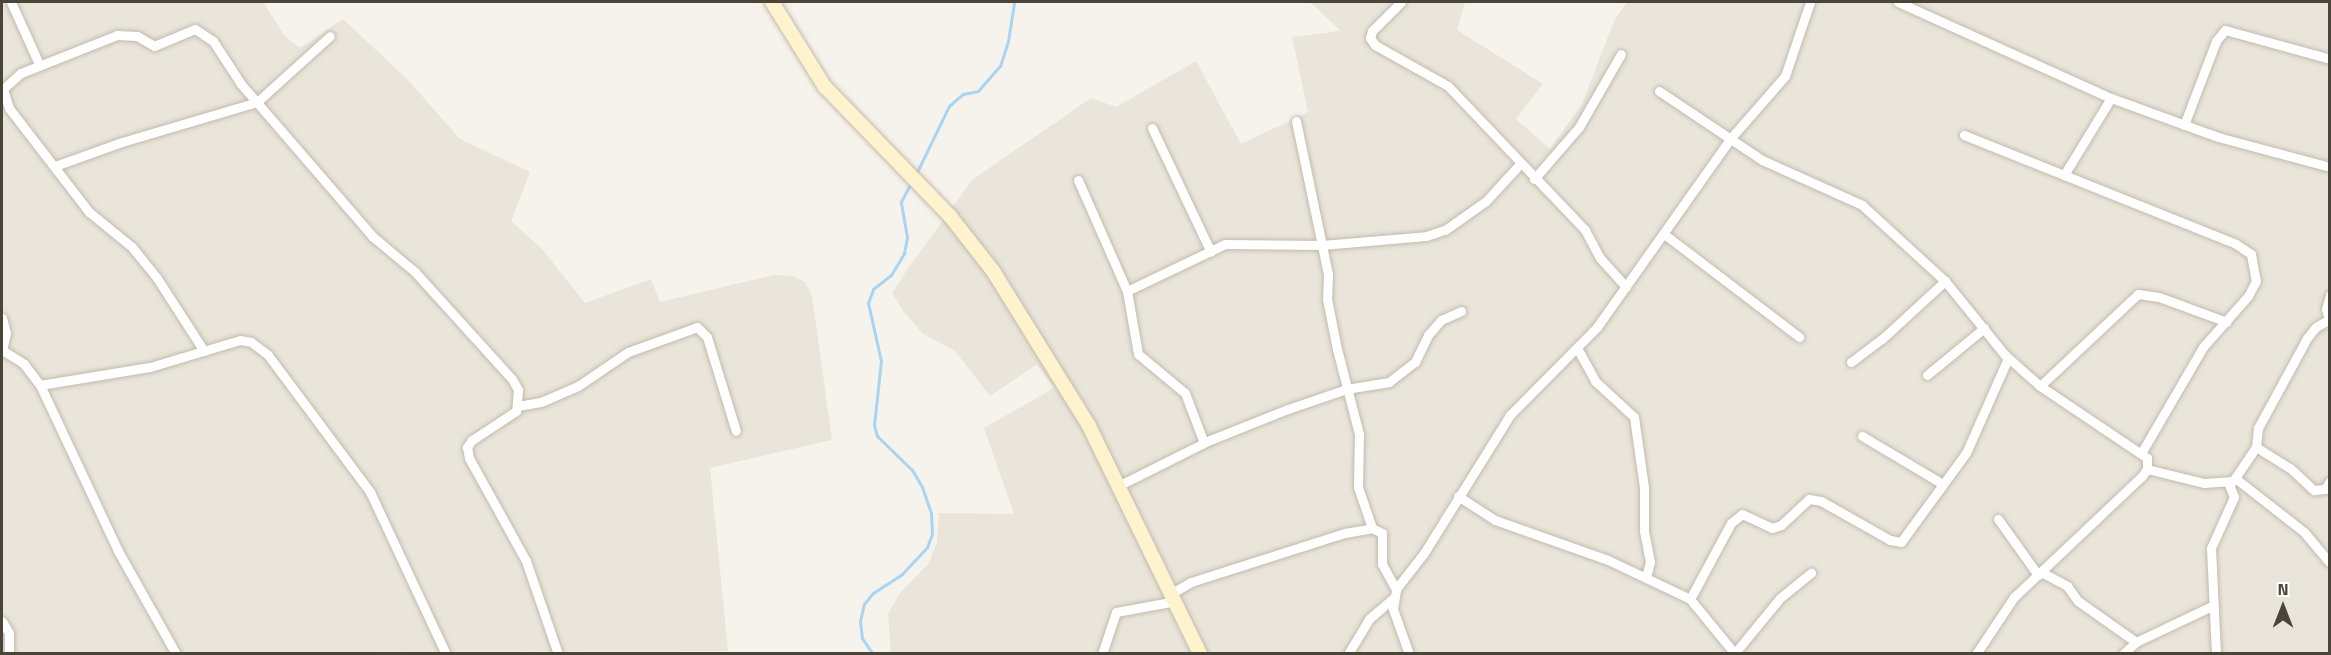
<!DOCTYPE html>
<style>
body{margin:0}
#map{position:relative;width:2331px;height:655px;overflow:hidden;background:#f6f3ec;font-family:"Titillium Web",sans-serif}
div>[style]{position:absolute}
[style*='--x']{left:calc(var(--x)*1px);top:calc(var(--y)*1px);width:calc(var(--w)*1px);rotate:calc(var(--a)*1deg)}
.residential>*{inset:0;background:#eae5da}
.stream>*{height:3px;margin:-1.5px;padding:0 1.5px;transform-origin:1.5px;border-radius:1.5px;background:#a9d4f2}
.roads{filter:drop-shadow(0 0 2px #c2bbae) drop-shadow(0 0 2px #c2bbae)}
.minor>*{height:9px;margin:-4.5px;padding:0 4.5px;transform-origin:4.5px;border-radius:4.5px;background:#fff}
.secondary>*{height:14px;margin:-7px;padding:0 7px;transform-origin:7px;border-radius:7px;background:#fff3cd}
span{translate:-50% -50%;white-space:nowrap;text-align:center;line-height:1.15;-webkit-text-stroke:4.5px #fff;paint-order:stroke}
.frame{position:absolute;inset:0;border:3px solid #4b4439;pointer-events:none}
.north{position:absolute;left:2253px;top:577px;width:60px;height:60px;-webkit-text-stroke:4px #fff;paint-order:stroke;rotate:0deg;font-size:16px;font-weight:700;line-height:24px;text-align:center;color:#4b4439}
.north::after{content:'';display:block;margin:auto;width:21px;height:27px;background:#4b4439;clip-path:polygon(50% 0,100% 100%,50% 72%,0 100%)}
</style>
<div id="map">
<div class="residential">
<i style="clip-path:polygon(2px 2px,263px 2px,285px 36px,300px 48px,343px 19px,407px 79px,460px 139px,530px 172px,511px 221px,542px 249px,585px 303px,651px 279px,660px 302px,774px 275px,793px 276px,805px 282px,812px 296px,832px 440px,710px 468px,728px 651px,2px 653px)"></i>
<i style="clip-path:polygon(1310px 2px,1465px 2px,1457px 30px,1543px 84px,1516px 119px,1550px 149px,1582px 104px,1614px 21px,1627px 2px,2329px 2px,2329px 653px,891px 654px,888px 614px,900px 593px,929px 563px,937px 542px,939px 513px,1014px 514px,984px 428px,1054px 388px,1037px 364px,990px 396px,955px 351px,923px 334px,904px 312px,892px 293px,907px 270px,972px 180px,1091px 98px,1116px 107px,1196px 61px,1241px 144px,1308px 112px,1292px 37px,1341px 31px)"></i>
</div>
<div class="stream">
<i style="--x:916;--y:174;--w:76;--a:-64.1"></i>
<i style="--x:949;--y:106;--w:18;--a:-41"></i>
<i style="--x:963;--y:94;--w:15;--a:-11"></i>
<i style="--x:978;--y:91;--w:33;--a:-49"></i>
<i style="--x:1000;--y:66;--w:26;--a:-72"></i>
<i style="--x:1008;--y:41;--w:39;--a:-81"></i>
<i style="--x:873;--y:654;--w:19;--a:-125"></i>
<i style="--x:862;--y:638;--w:17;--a:-97"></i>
<i style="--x:860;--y:621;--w:17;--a:-77"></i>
<i style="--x:864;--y:604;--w:14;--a:-51"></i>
<i style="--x:873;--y:593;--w:35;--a:-33"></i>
<i style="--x:902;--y:574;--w:37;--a:-47"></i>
<i style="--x:927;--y:547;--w:14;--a:-69"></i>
<i style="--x:932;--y:534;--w:21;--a:-93"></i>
<i style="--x:931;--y:513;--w:28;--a:-109"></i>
<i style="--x:922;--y:487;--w:20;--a:-120"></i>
<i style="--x:912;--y:470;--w:49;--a:-135.8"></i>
<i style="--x:877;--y:436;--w:11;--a:-105"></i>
<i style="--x:874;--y:425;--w:64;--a:-83.8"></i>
<i style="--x:881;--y:361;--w:59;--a:-102.6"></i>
<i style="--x:868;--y:303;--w:15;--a:-70"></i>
<i style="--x:873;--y:289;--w:23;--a:-38"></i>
<i style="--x:891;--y:275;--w:26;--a:-59"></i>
<i style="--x:904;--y:253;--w:16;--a:-79"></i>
<i style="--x:907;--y:237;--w:36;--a:-100"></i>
<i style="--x:901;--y:202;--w:22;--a:-63"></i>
</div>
<div class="roads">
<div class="minor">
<i style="--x:11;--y:2;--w:68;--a:65.7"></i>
<i style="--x:1401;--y:2;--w:41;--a:135"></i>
<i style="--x:1372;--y:31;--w:7;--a:106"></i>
<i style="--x:1370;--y:38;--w:9;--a:54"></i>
<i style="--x:1375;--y:45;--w:84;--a:29.3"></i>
<i style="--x:1448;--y:86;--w:199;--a:46.4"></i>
<i style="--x:1585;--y:230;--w:32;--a:62"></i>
<i style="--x:1600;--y:258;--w:39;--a:48"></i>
<i style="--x:1898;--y:2;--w:234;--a:24.3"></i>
<i style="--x:2111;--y:98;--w:114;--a:20"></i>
<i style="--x:2218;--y:137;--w:116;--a:15"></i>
<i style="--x:1659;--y:91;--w:124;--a:33.8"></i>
<i style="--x:1762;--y:160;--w:110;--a:24.2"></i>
<i style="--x:1862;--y:205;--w:113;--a:42.5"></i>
<i style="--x:1945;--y:281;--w:95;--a:51"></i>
<i style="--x:2005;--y:355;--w:47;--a:41.5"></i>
<i style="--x:2040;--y:386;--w:129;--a:33.9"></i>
<i style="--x:2147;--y:458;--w:11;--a:90"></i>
<i style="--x:2147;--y:469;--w:9;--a:126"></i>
<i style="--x:2142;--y:476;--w:176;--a:136.6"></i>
<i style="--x:2014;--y:597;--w:69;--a:123.7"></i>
<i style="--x:1296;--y:121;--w:156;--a:78.2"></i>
<i style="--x:1328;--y:274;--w:25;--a:92"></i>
<i style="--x:1327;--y:299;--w:51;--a:78.7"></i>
<i style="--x:1337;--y:349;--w:88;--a:75.5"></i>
<i style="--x:1359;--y:434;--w:53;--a:91.1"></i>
<i style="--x:1358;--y:487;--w:43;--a:71.1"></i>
<i style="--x:2184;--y:125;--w:90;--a:-69.1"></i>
<i style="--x:2216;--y:41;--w:14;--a:-51"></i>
<i style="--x:2225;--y:30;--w:109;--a:15.4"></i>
<i style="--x:1152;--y:128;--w:137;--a:64.6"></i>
<i style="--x:1964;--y:135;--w:293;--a:21.8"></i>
<i style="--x:2236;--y:244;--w:18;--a:34"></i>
<i style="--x:2251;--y:254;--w:27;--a:80"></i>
<i style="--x:2256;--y:281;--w:17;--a:118"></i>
<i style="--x:2248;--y:296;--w:68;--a:131.4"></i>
<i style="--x:2203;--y:347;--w:121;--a:120.2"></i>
<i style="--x:55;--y:166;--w:71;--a:-19.7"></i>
<i style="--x:122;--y:142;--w:141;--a:-16.5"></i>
<i style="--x:257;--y:102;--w:98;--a:-42.1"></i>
<i style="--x:2064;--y:175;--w:90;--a:-58.6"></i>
<i style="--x:1534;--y:179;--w:69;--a:-49.1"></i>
<i style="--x:1579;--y:127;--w:84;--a:-60.1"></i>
<i style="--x:1078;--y:180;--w:121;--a:66.2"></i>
<i style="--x:1127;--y:291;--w:64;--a:80.1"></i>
<i style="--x:1138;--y:354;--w:61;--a:39.7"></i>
<i style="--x:1185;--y:393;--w:53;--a:69.2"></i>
<i style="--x:1664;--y:234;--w:170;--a:37.3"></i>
<i style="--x:1127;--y:291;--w:109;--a:-25.6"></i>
<i style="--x:1225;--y:244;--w:97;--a:0.6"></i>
<i style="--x:1322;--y:245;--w:104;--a:-4.9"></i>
<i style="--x:1426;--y:236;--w:20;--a:-18"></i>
<i style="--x:1445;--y:230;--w:50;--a:-35.3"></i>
<i style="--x:1486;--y:201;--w:50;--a:-47.4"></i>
<i style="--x:2;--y:318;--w:16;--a:75"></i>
<i style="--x:6;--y:333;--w:17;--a:103"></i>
<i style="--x:2329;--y:319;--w:10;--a:-107"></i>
<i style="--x:2326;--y:309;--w:15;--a:-74"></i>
<i style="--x:1577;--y:348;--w:38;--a:61"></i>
<i style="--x:1595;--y:381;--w:53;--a:42.7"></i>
<i style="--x:1634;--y:417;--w:71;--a:81.9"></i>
<i style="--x:1644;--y:487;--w:44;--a:90"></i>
<i style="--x:1644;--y:531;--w:32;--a:79"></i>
<i style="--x:1650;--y:562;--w:16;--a:105"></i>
<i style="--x:2;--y:350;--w:26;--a:32"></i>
<i style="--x:24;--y:364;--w:26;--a:53"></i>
<i style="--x:40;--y:385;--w:183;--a:64.8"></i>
<i style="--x:118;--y:551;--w:118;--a:60.6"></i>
<i style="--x:204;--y:351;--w:87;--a:-122.8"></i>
<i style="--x:157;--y:278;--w:40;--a:-129"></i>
<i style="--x:132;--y:247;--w:55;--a:-140.9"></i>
<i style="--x:89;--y:212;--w:131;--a:-127.6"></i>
<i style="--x:9;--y:108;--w:20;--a:-108"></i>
<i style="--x:3;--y:89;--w:24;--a:-42"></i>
<i style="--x:21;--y:73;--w:103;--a:-21.6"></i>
<i style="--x:117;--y:35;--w:20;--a:3"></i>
<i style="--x:137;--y:36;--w:20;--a:30"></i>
<i style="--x:154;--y:46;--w:44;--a:-22.5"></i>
<i style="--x:195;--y:29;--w:22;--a:34"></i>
<i style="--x:213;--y:41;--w:51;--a:56.9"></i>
<i style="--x:241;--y:84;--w:201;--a:49.2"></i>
<i style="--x:372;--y:236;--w:56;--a:39.9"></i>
<i style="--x:415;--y:272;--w:144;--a:47.8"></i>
<i style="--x:512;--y:379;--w:13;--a:61"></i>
<i style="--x:518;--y:390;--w:21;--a:95"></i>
<i style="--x:516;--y:411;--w:53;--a:146.6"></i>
<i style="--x:472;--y:440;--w:9;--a:126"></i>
<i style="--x:467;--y:447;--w:11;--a:80"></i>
<i style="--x:469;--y:458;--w:118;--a:61"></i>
<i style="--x:526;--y:561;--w:98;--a:71"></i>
<i style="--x:1851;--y:362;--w:39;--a:-37"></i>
<i style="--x:1882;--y:339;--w:86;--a:-42.6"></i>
<i style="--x:1927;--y:375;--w:74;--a:-39.5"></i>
<i style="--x:40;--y:385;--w:111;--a:-9.3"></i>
<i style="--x:150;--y:367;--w:94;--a:-16.7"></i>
<i style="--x:240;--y:340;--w:11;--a:10"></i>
<i style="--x:251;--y:342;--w:21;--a:37"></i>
<i style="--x:268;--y:355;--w:171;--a:53.3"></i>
<i style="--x:370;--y:492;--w:179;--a:64.9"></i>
<i style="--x:2040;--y:386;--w:134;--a:-43.2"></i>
<i style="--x:2138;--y:294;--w:21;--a:8"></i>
<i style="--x:2159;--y:297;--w:72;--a:20.2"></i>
<i style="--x:518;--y:406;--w:23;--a:-10"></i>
<i style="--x:541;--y:402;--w:40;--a:-23.4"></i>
<i style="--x:578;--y:386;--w:60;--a:-34.2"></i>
<i style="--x:628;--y:352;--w:73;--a:-19.9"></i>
<i style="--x:697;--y:327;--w:14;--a:45"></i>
<i style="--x:707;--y:337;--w:98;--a:72.9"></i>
<i style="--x:1862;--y:436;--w:92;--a:30.7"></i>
<i style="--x:2256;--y:447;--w:40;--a:32"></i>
<i style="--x:2290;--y:468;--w:33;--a:43"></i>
<i style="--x:2314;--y:490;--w:11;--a:-5"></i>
<i style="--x:2325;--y:489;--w:9;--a:-58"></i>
<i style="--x:2147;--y:469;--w:59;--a:13.8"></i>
<i style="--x:2204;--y:483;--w:29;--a:-4"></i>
<i style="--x:2233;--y:481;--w:41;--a:-55.9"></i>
<i style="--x:2256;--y:447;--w:19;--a:-84"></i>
<i style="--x:2258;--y:428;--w:102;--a:-61.4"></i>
<i style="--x:2307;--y:338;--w:14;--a:-51"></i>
<i style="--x:2316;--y:327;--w:16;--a:-30"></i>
<i style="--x:2235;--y:478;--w:88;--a:38"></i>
<i style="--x:2304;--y:532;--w:40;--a:50"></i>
<i style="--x:1120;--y:485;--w:101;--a:-26.6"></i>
<i style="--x:1210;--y:440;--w:84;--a:-21.7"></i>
<i style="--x:1288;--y:409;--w:61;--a:-19"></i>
<i style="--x:1346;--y:389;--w:44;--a:-9.2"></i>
<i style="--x:1389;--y:382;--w:33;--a:-38"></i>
<i style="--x:1415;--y:362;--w:30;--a:-64"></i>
<i style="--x:1428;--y:335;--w:20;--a:-49"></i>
<i style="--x:1441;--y:320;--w:22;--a:-24"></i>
<i style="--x:1458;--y:496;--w:44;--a:33"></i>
<i style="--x:1495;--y:520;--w:120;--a:19.5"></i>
<i style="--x:1608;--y:560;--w:91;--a:25.4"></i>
<i style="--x:1690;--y:599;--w:71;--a:50.7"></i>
<i style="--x:1998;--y:519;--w:69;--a:54.5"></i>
<i style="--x:2041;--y:572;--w:30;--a:28"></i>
<i style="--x:2067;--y:586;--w:19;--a:54"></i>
<i style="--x:2078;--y:601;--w:71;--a:35.3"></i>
<i style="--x:2136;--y:642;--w:86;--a:-25.4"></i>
<i style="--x:1172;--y:593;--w:22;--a:-30"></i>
<i style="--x:1191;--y:582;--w:162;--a:-17.7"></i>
<i style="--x:1345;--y:533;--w:27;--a:-10"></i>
<i style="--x:1372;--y:528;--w:11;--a:27"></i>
<i style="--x:1382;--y:533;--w:31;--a:90"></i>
<i style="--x:1382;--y:564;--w:29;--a:61"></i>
<i style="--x:1690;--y:599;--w:86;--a:-61.7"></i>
<i style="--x:1731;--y:523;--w:14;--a:-39"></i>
<i style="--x:1742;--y:514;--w:33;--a:25"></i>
<i style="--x:1772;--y:528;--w:9;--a:-18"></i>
<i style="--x:1781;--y:525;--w:38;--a:-43"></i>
<i style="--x:1809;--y:499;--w:12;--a:9"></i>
<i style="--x:1821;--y:501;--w:79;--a:29.5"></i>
<i style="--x:1890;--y:540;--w:11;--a:10"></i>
<i style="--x:1901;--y:542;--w:110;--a:-53.9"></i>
<i style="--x:1966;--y:453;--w:104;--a:-66.1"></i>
<i style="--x:2;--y:621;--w:14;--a:60"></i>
<i style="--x:9;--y:633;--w:21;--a:90"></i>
<i style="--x:1102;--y:654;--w:44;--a:-71.6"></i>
<i style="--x:1116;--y:612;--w:61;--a:-10.4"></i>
<i style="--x:1348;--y:654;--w:41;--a:-59"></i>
<i style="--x:1369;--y:619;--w:30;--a:-41"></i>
<i style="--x:1409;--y:654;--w:48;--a:-109.6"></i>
<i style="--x:1393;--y:609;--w:20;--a:-81"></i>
<i style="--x:1396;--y:589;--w:46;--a:-52.1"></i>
<i style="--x:1424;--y:553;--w:163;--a:-58.1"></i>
<i style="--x:1510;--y:415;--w:124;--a:-45.3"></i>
<i style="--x:1597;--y:327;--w:230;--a:-54.7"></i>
<i style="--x:1730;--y:139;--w:84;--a:-48.9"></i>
<i style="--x:1785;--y:76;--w:78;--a:-71.3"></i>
<i style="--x:1734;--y:654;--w:72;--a:-50.6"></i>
<i style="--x:1780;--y:598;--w:40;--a:-39"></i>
<i style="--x:2123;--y:654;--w:18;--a:-43"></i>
<i style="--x:2216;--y:654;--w:106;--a:-92.7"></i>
<i style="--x:2211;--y:548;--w:56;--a:-65.7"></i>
<i style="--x:2234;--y:497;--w:16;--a:-112"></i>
</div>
<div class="secondary">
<i style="--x:772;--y:2;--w:100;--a:58.1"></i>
<i style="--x:825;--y:87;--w:180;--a:45.9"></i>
<i style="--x:950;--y:216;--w:70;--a:52"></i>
<i style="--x:993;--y:271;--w:182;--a:58.2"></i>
<i style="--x:1089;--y:426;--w:254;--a:64"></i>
</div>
</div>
<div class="frame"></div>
<div class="north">N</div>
</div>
